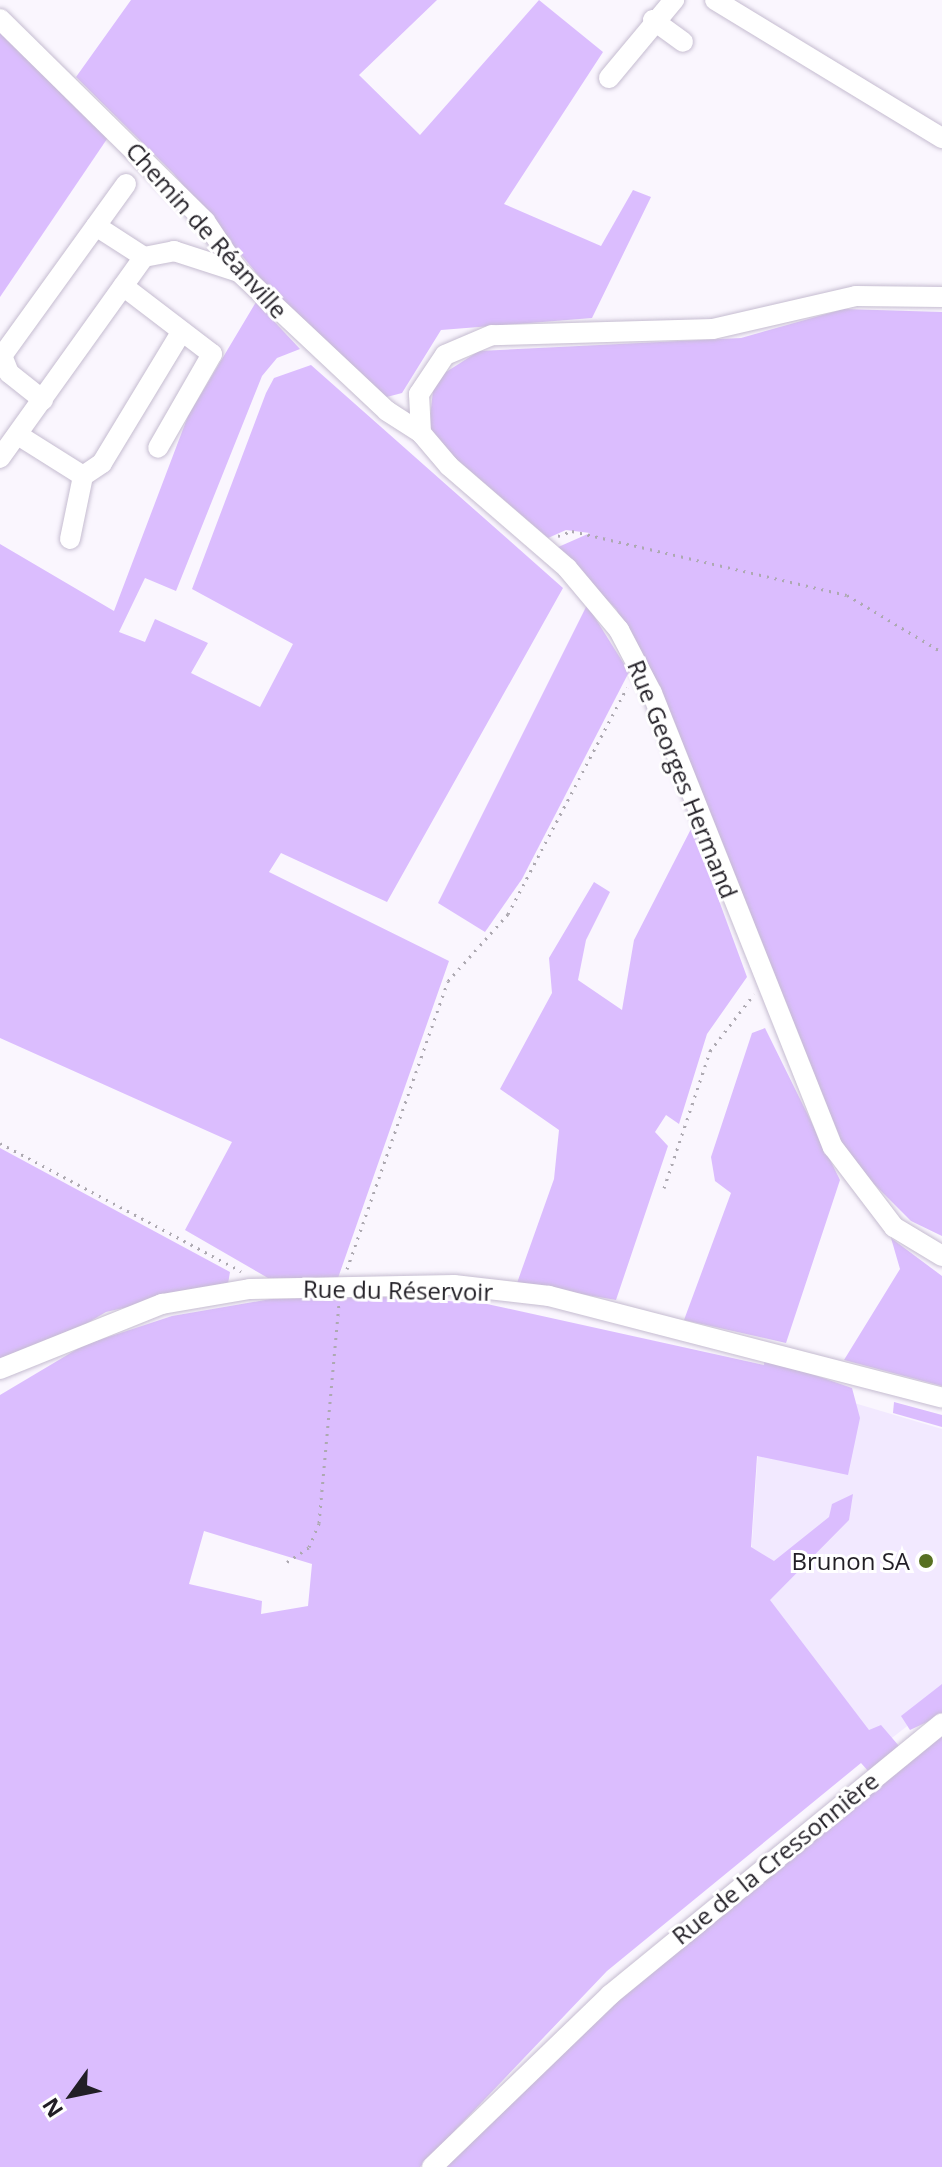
<!DOCTYPE html>
<meta charset="utf-8">
<style>
body{margin:0}
#map{position:relative;width:942px;height:2167px;overflow:hidden;background:#faf6fe;font-family:"Open Sans",sans-serif}
div>[style]{position:absolute}
[style*='--x']{left:calc(var(--x)*1px);top:calc(var(--y)*1px);width:calc(var(--w)*1px);rotate:calc(var(--a)*1deg)}
.built>*{inset:0;background:#f2e9ff}
.green>*{inset:0;background:#dbbdfe}
.path>*{height:3px;margin-top:-1.5px;transform-origin:0;background:repeating-linear-gradient(90deg,#ada9b1 0 2px,transparent 0 8px)}
.roads{filter:drop-shadow(0 0 2px #c5bcd0) drop-shadow(0 0 2px #c5bcd0)}
.minor>*{height:20px;margin:-10px;padding:0 10px;transform-origin:10px;border-radius:10px;background:#fff}
.dots>*{width:22px;height:22px;translate:-50% -50%;box-sizing:border-box;border:4px solid #fff;border-radius:50%}
span{translate:-50% -50%;white-space:nowrap;text-align:center;line-height:1.15;-webkit-text-stroke:6px #fff;paint-order:stroke}
.street-label{font-size:24px;color:#221f26}
.poi-label{font-size:24px;color:#221f26}
.right{translate:-100% -50%;text-align:right}
.north{position:absolute;left:32px;top:2055px;width:80px;height:80px;-webkit-text-stroke:6px #fff;paint-order:stroke;rotate:237deg;font-size:22px;font-weight:700;line-height:32px;text-align:center;color:#221f26}
.north::after{content:'';display:block;margin:auto;width:28px;height:36px;background:#221f26;clip-path:polygon(50% 0,100% 100%,50% 72%,0 100%)}
</style>
<div id="map">
<div class="built">
<i style="clip-path:polygon(763px 1376px,942px 1429px,942px 1699px,861px 1762px,747px 1615px)"></i>
</div>
<div class="green">
<i style="clip-path:polygon(131px 0,437px 0,359px 75px,420px 135px,539px 0,603px 52px,504px 204px,601px 246px,633px 190px,651px 197px,592px 318px,441px 330px,402px 393px,383px 398px,288px 311px,173px 173px,76px 77px)"></i>
<i style="clip-path:polygon(0 31px,109px 136px,0 297px)"></i>
<i style="clip-path:polygon(256px 302px,300px 349px,277px 358px,262px 376px,176px 591px,145px 578px,119px 632px,145px 642px,155px 619px,208px 643px,191px 673px,260px 707px,293px 644px,192px 589px,266px 393px,274px 378px,311px 365px,563px 588px,387px 902px,281px 853px,269px 872px,449px 961px,338px 1278px,268px 1278px,185px 1230px,232px 1142px,0 1038px,0 544px,114px 611px,188px 416px)"></i>
<i style="clip-path:polygon(844px 309px,942px 312px,942px 1236px,911px 1221px,845px 1155px,650px 673px,616px 609px,556px 548px,590px 533px,566px 530px,548px 538px,439px 444px,429px 427px,433px 390px,443px 374px,479px 351px,741px 338px)"></i>
<i style="clip-path:polygon(587px 605px,629px 672px,522px 879px,485px 932px,438px 903px)"></i>
<i style="clip-path:polygon(692px 827px,747px 977px,707px 1034px,679px 1124px,666px 1115px,655px 1132px,668px 1146px,616px 1300px,517px 1283px,554px 1179px,559px 1130px,500px 1089px,552px 993px,549px 958px,594px 882px,610px 892px,586px 940px,578px 980px,622px 1010px,634px 940px)"></i>
<i style="clip-path:polygon(765px 1028px,840px 1180px,786px 1343px,684px 1320px,731px 1193px,715px 1181px,711px 1157px,752px 1033px)"></i>
<i style="clip-path:polygon(0 1148px,230px 1272px,228px 1284px,106px 1312px,0 1375px)"></i>
<i style="clip-path:polygon(891px 1238px,942px 1276px,942px 1386px,844px 1360px,900px 1269px)"></i>
<i style="clip-path:polygon(evenodd,396px 1297px,487px 1304px,764px 1365px,765px 1358px,852px 1388px,860px 1418px,848px 1475px,757px 1456px,751px 1547px,774px 1561px,829px 1517px,832px 1504px,853px 1494px,849px 1520px,770px 1600px,869px 1730px,881px 1725px,899px 1746px,869px 1772px,861px 1763px,607px 1971px,420px 2167px,0 2167px,0 1395px,84px 1345px,172px 1316px,271px 1299px,396px 1297px,204px 1531px,312px 1564px,308px 1606px,261px 1614px,262px 1601px,189px 1584px,204px 1531px)"></i>
<i style="clip-path:polygon(894px 1402px,942px 1415px,942px 1427px,893px 1413px)"></i>
<i style="clip-path:polygon(942px 1684px,942px 1715px,910px 1730px,901px 1716px)"></i>
<i style="clip-path:polygon(942px 1736px,942px 2167px,446px 2167px,621px 1994px)"></i>
</div>
<div class="path">
<i style="--x:558;--y:536;--w:15;--a:-20"></i>
<i style="--x:572;--y:531;--w:282;--a:13.1"></i>
<i style="--x:847;--y:595;--w:111;--a:31"></i>
<i style="--x:0;--y:1143;--w:273;--a:28"></i>
<i style="--x:664;--y:1188;--w:145;--a:-71.4"></i>
<i style="--x:710;--y:1051;--w:72;--a:-52.3"></i>
<i style="--x:347;--y:1269;--w:305;--a:-70.7"></i>
<i style="--x:448;--y:981;--w:90;--a:-48.2"></i>
<i style="--x:508;--y:914;--w:256;--a:-62.3"></i>
<i style="--x:287;--y:1562;--w:27;--a:-34"></i>
<i style="--x:309;--y:1547;--w:26;--a:-67"></i>
<i style="--x:319;--y:1523;--w:220;--a:-84.8"></i>
</div>
<div class="roads">
<div class="minor">
<i style="--x:715;--y:0;--w:266;--a:31.3"></i>
<i style="--x:0;--y:19;--w:288;--a:44.6"></i>
<i style="--x:205;--y:221;--w:61;--a:56.3"></i>
<i style="--x:239;--y:272;--w:203;--a:43.2"></i>
<i style="--x:387;--y:411;--w:40;--a:32.9"></i>
<i style="--x:653;--y:20;--w:37;--a:36"></i>
<i style="--x:609;--y:78;--w:102;--a:-50.2"></i>
<i style="--x:96;--y:226;--w:57;--a:32.9"></i>
<i style="--x:144;--y:257;--w:31;--a:-11"></i>
<i style="--x:174;--y:251;--w:68;--a:17.9"></i>
<i style="--x:123;--y:286;--w:112;--a:37.4"></i>
<i style="--x:212;--y:354;--w:108;--a:119.9"></i>
<i style="--x:942;--y:297;--w:86;--a:-179.3"></i>
<i style="--x:856;--y:296;--w:147;--a:167"></i>
<i style="--x:713;--y:329;--w:221;--a:178.4"></i>
<i style="--x:492;--y:335;--w:51;--a:156.9"></i>
<i style="--x:445;--y:355;--w:47;--a:123.7"></i>
<i style="--x:419;--y:394;--w:39;--a:87"></i>
<i style="--x:421;--y:433;--w:43;--a:49.7"></i>
<i style="--x:449;--y:466;--w:156;--a:40.8"></i>
<i style="--x:567;--y:568;--w:81;--a:50"></i>
<i style="--x:619;--y:630;--w:71;--a:62.4"></i>
<i style="--x:652;--y:693;--w:489;--a:68.3"></i>
<i style="--x:833;--y:1147;--w:101;--a:52.7"></i>
<i style="--x:894;--y:1227;--w:56;--a:31.1"></i>
<i style="--x:43;--y:400;--w:43;--a:-141.5"></i>
<i style="--x:9;--y:373;--w:18;--a:-112"></i>
<i style="--x:2;--y:356;--w:212;--a:-54.2"></i>
<i style="--x:18;--y:435;--w:77;--a:32.2"></i>
<i style="--x:0;--y:458;--w:247;--a:-54.4"></i>
<i style="--x:70;--y:539;--w:64;--a:-78.3"></i>
<i style="--x:83;--y:476;--w:23;--a:-34"></i>
<i style="--x:102;--y:463;--w:154;--a:-58.8"></i>
<i style="--x:0;--y:1369;--w:175;--a:-21.9"></i>
<i style="--x:162;--y:1304;--w:89;--a:-9.7"></i>
<i style="--x:250;--y:1289;--w:204;--a:-1.1"></i>
<i style="--x:454;--y:1285;--w:96;--a:6.6"></i>
<i style="--x:549;--y:1296;--w:406;--a:14.5"></i>
<i style="--x:432;--y:2167;--w:248;--a:-44"></i>
<i style="--x:610;--y:1995;--w:429;--a:-39.3"></i>
</div>
</div>
<div class="dots">
<i style="left:926px;top:1561px;background:#577022"></i>
</div>
<div class="street-label">
<span style="left:207px;top:230px;rotate:48deg">Chemin de Réanville</span>
<span style="left:683px;top:779px;rotate:68deg">Rue Georges Hermand</span>
<span style="left:398px;top:1290px;rotate:1deg">Rue du Réservoir</span>
<span style="left:775px;top:1858px;rotate:-39deg">Rue de la Cressonnière</span>
</div>
<div class="poi-label">
<span class="right" style="left:910px;top:1561px">Brunon SA</span>
</div>
<div class="north">N</div>
</div>
